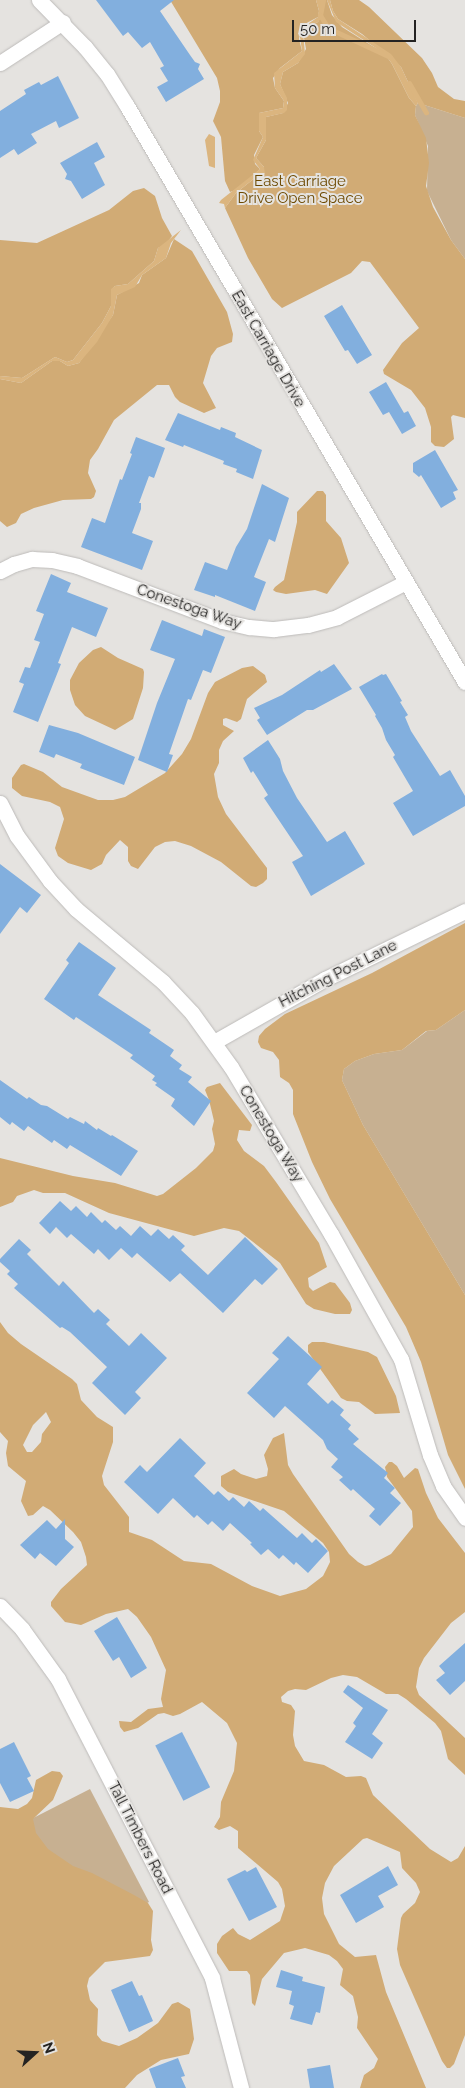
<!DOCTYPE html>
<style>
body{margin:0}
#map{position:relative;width:465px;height:2088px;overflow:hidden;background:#e5e3e0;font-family:Raleway,sans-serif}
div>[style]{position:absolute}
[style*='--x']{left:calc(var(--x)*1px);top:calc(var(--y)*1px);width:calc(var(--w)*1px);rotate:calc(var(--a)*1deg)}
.green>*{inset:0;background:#c7b091}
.forest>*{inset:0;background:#d1ab75}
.water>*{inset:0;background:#dbb57f}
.stream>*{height:5px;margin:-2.5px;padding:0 2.5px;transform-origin:2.5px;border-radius:2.5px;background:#dbb57f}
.building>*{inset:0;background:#82afde;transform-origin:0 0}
.roads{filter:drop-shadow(0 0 1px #bdbbb9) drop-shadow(0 0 1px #bdbbb9)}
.minor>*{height:15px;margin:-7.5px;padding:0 7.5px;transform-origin:7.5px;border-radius:7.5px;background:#fff}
span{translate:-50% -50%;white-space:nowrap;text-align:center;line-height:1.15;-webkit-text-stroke:4px #e5e3e0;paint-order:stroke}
.park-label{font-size:15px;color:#6d4901}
.street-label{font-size:15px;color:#242322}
.north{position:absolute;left:10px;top:2028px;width:50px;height:50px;-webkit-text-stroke:4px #e5e3e0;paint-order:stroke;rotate:70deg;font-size:14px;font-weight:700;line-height:20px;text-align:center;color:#242322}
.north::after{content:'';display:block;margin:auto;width:18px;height:22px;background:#242322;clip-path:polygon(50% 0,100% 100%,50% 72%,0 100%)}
.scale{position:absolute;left:292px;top:20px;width:124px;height:22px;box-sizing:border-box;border:2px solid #242322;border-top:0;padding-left:6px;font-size:15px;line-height:18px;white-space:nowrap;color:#242322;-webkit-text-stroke:4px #e5e3e0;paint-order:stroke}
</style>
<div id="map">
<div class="green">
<i style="clip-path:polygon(418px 103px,465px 118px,465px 259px,451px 240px,427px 191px,428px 146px,415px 115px,416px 106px)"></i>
<i style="clip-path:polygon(465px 1010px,465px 1295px,363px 1125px,342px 1080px,344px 1069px,355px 1061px,374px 1054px,402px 1050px,427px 1031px,436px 1030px)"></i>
<i style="clip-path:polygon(90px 1789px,149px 1902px,30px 1963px,0 1835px)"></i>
</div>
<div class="forest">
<i style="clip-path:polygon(170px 0,316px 0,319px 11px,318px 17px,301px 26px,299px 39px,302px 51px,280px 68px,273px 78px,275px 88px,284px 101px,283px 108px,259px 113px,259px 131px,263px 137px,254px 155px,255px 164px,260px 169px,238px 189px,230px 192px,225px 181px,221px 137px,213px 121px,220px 102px,220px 91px,217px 78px)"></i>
<i style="clip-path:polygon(322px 0,327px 0,332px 15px,342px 27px,385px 54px,392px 64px,409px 98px,416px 106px,415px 115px,426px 138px,429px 163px,426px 186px,433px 207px,451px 240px,465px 259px,465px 418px,453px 415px,451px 417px,454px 439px,444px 447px,435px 446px,431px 442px,431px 427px,425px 408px,411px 390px,384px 374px,383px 370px,402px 343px,419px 328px,370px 262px,362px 261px,351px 273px,282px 308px,272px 299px,248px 258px,225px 208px,236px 193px,256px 177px,264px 175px,264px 167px,256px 158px,266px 140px,266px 117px,283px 113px,288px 103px,280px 84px,283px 72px,298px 63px,306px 49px,303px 32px,305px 28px,318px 22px,323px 12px)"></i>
<i style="clip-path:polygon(330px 0,359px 0,369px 7px,422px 58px,432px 73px,438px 87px,454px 99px,465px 101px,465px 118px,418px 103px,401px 67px,362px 34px,338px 19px,333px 11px)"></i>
<i style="clip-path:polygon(144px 188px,155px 196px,162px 218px,172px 236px,165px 245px,158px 248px,154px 261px,128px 284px,115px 286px,112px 289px,111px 306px,102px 323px,73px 360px,67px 362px,55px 357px,22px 378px,0 376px,0 240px,37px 243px,109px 210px,133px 191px)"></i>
<i style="clip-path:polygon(174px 239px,192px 251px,227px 312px,233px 334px,232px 342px,217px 348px,211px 356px,203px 383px,216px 408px,204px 413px,180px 402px,175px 397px,169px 385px,157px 385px,114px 420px,98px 449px,90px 460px,88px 473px,96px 491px,94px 497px,91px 499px,63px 500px,34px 508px,21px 514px,16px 523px,7px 527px,0 521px,0 379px,21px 383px,52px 361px,60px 361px,68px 366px,79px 363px,113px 315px,117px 295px,139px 283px,142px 275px,166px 258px)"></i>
<i style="clip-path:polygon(317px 491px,323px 491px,326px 495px,326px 521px,341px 538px,349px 563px,327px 594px,315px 590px,286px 594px,276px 592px,273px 590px,275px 587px,284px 580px,297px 522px,297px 512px)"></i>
<i style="clip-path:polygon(101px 647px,118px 658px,143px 669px,144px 672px,143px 688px,133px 719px,115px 730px,85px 716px,75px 705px,70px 690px,70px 680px,79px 663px,93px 650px)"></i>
<i style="clip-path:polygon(253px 666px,265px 675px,267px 682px,247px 699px,241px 719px,237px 722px,226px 718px,223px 719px,223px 725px,234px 731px,223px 741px,219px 750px,219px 763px,214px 774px,218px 797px,226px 814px,267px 868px,267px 879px,263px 883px,256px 887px,251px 886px,221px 862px,191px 846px,175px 841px,165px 842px,155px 847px,138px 869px,131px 866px,128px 861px,128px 847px,120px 840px,106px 855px,102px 864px,91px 870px,68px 863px,58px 856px,55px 848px,64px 819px,60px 807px,50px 802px,22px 796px,12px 788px,12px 778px,21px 765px,24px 764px,43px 772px,62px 787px,98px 800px,113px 800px,125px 797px,165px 773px,182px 754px,191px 739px,208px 693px,215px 682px,242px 668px)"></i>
<i style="clip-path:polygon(465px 923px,465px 1010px,436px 1030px,426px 1031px,402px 1050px,374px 1054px,355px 1061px,344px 1069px,342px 1080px,363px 1125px,465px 1295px,465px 1489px,448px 1455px,421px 1362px,406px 1327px,330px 1199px,312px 1162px,293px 1114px,293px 1090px,289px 1083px,280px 1077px,279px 1060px,273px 1052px,261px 1048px,258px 1042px,259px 1036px,265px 1029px,285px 1014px,372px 973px)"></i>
<i style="clip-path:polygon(220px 1083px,252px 1125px,250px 1131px,239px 1130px,237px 1140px,244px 1151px,264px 1166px,276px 1182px,319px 1243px,327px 1267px,308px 1278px,309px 1287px,313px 1291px,330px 1282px,335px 1283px,350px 1303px,352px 1310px,350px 1314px,335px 1314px,314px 1309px,306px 1304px,280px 1263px,239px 1231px,224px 1228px,194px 1236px,109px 1213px,65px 1193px,43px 1193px,34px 1190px,17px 1196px,13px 1202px,0 1207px,0 1158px,73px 1176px,115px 1183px,157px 1196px,163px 1194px,196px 1168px,213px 1151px,215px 1144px,212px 1129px,214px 1121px,209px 1100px,205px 1090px,207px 1087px)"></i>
<i style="clip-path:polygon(evenodd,0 1322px,8px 1333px,21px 1344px,72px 1379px,77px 1384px,81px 1400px,97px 1417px,113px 1427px,113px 1442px,102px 1476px,104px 1485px,129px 1517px,129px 1532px,152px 1540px,184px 1561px,211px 1564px,252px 1586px,280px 1596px,306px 1589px,323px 1576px,330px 1562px,329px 1552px,323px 1543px,284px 1511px,228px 1492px,221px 1486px,221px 1476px,234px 1469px,241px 1474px,256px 1479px,267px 1476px,268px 1469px,264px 1455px,273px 1438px,284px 1433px,288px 1465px,293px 1474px,349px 1554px,358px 1562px,365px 1566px,370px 1565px,391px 1554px,413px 1527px,412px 1511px,387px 1477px,385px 1467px,389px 1462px,392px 1462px,397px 1466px,404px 1478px,415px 1468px,418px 1469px,426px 1493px,438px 1518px,465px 1553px,465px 1612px,451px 1623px,424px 1658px,419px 1668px,416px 1687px,419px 1695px,465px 1738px,465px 1775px,448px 1759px,441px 1731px,435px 1723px,406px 1699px,398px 1694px,386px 1694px,357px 1677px,343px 1675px,331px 1678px,306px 1690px,295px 1689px,288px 1691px,281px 1697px,282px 1702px,291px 1705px,295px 1711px,293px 1735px,295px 1746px,304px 1761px,324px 1765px,346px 1777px,361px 1776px,366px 1778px,373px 1795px,430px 1849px,451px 1862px,458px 1858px,465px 1846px,465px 2035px,454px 2064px,450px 2068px,447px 2068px,442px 2061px,400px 1965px,397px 1949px,401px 1918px,403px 1914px,415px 1903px,420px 1892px,416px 1883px,402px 1868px,400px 1852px,367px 1838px,363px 1839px,334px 1866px,325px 1883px,322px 1898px,324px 1914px,339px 1944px,355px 1957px,376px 1955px,386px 1992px,426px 2088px,360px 2088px,364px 2075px,374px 2068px,378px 2059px,357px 2028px,358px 2017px,353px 1996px,340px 1985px,343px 1969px,337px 1961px,329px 1955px,305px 1948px,284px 1953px,262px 1979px,255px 2006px,252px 2003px,250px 1975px,247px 1971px,229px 1971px,217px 1953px,217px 1944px,222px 1936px,233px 1928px,238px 1934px,250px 1940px,280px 1921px,285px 1906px,282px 1889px,278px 1882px,238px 1848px,238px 1831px,230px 1826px,219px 1830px,214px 1827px,220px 1817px,221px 1802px,234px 1771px,237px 1743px,227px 1723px,202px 1702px,180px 1714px,173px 1716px,164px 1713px,158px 1714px,138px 1728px,124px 1732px,120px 1727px,119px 1721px,131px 1722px,148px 1709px,163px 1707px,161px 1699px,166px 1670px,151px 1637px,137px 1617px,128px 1609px,106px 1614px,81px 1625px,65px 1622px,51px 1606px,51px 1602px,61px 1589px,87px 1565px,86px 1557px,81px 1542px,73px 1532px,50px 1510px,43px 1506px,33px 1515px,28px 1516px,21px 1501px,26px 1481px,8px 1466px,6px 1453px,8px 1441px,0 1432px,0 1322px,46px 1412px,51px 1422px,42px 1434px,41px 1442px,32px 1452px,27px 1452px,23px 1445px,33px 1425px,46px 1412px)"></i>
<i style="clip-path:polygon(312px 1342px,324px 1342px,368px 1352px,377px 1357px,396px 1396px,400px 1413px,375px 1414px,359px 1402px,347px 1401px,341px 1398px,308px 1352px,308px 1345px)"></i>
<i style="clip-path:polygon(52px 1771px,60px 1772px,63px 1776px,53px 1800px,33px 1819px,36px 1833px,48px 1849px,73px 1866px,92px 1873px,134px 1895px,148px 1903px,153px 1911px,151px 1940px,153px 1950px,150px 1956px,105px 1962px,89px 1978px,87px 1986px,90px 2000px,98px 2009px,97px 2035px,102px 2041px,119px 2046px,137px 2038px,158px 2023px,172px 2004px,178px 2002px,190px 2009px,194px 2039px,189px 2054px,161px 2060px,137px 2075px,125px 2088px,0 2088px,0 1807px,18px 1809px,27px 1804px,32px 1798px,36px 1780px)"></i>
</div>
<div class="water">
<i style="clip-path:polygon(316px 0,322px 0,322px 17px,318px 22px,305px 28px,303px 32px,305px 54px,298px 63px,283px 72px,280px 84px,287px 98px,287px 110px,284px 113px,266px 117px,266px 140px,256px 158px,264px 167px,265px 174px,256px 177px,236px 193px,225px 208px,224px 204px,219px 203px,221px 200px,260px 169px,253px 160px,263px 137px,259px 131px,259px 113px,283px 108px,284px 101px,275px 88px,274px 73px,302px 51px,299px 30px,318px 17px,319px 11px)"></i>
<i style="clip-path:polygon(327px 0,330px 0,333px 11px,338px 19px,391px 54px,401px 67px,418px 103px,416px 106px,409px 98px,392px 64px,385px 54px,336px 22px)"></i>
<i style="clip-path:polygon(209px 134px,215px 137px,215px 168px,209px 166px,205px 140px)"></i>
<i style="clip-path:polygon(181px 230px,171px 243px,166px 258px,142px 275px,135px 287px,117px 295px,113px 315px,97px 342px,79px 363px,68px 366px,60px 361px,52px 361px,21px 383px,0 379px,0 376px,22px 378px,55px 357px,67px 362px,73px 360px,102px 323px,111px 306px,111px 289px,115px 286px,128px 284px,154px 261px,158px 248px)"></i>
</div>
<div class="stream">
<i style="--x:323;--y:0;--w:15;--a:101"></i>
<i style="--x:320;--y:15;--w:15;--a:58"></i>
<i style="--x:328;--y:28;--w:68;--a:25.1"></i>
<i style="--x:409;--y:83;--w:34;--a:60"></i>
</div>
<div class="building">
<i style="clip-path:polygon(96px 0,174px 0,160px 11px,190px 55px,195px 62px,200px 64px,198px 69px,204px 79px,166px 102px,157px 87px,168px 81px,160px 68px,164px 66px,150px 42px,142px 48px,128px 32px,123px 36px)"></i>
<i style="clip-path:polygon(58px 76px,79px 118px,59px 128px,56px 121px,31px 134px,37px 143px,18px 155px,14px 149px,0 158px,0 111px,26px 94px,24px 90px,39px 82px,41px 85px)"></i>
<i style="clip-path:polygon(97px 142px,105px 157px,94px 163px,105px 185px,82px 199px,71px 181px,65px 179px,67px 174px,60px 163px)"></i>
<i style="clip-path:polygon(342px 305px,372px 355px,357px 364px,348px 350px,345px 351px,324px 316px)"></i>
<i style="clip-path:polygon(386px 382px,404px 413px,408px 411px,416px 426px,402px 434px,389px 412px,383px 415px,369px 392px)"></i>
<i style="clip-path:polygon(178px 413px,220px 430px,221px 427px,236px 433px,235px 437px,262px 450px,253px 479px,236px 472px,237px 469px,223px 464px,224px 461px,184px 445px,183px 447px,165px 440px)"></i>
<i style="clip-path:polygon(136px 437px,165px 448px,154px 478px,149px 476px,139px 503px,141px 503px,141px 509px,132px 533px,153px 541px,142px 570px,81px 547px,92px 518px,105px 523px,120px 479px,122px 480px,132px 454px,130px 453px)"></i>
<i style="clip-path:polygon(435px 450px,458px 490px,453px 492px,456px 499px,441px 508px,421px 475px,419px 477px,413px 472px,413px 463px)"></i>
<i style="clip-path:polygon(262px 484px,289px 498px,275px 542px,269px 539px,254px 577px,266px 582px,255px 611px,215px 595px,215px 597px,194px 590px,205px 562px,227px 570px,236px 547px,247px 529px)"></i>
<i style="clip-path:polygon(51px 574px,71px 583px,67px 592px,108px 608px,96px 637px,72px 627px,58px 663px,61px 664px,38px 722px,13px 712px,24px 684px,19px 682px,25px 667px,30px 668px,40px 642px,34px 640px,44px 614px,36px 611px)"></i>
<i style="clip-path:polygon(162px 620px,202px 636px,204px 629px,225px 637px,211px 673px,203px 670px,191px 700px,188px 699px,169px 754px,173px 755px,167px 772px,138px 760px,157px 703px,175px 659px,150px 650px)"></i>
<i style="clip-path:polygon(334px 664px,352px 689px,313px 710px,307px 710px,267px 735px,257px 720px,260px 718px,254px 708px,282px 695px,320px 670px,321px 672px)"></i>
<i style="clip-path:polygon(382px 674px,383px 675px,386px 674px,402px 701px,400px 702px,408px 715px,405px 717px,411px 731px,440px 776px,450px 770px,465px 796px,465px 806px,413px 836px,393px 803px,413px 791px,393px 757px,395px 755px,386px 740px,382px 728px,375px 716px,376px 715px,359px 687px)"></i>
<i style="clip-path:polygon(49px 725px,78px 733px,135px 757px,124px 785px,80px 768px,82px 764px,56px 754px,54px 758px,39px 752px)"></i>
<i style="clip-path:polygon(268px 740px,280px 759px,283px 771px,297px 798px,327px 842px,345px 831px,365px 864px,311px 896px,292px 862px,303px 856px,264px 798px,268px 795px,253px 771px,251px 773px,243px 758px)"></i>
<i style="clip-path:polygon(0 864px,41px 895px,27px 913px,20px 907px,0 934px)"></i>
<i style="clip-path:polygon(79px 942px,116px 968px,98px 995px,151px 1030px,149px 1033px,174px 1050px,170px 1056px,182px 1065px,179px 1069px,192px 1077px,188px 1082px,211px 1101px,194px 1126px,171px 1106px,175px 1099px,155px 1085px,157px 1083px,152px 1080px,155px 1076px,130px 1058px,133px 1055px,76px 1017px,74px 1020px,44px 999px,69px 963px,66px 960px)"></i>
<i style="clip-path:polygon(0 1080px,27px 1099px,29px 1097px,41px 1105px,47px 1106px,68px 1119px,70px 1117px,84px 1124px,85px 1121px,97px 1130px,98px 1128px,111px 1136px,112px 1135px,138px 1151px,121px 1176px,70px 1145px,67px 1149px,54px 1140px,52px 1143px,28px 1126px,24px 1131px,12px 1122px,10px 1125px,0 1117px)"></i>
<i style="clip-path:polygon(60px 1201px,71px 1211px,76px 1206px,87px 1217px,91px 1212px,102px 1223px,105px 1220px,116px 1230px,120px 1226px,131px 1236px,140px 1226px,151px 1236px,158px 1229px,169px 1239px,173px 1235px,185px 1246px,181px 1250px,208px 1275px,245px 1237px,278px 1269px,262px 1285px,255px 1279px,223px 1313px,180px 1273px,170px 1282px,137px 1253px,132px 1258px,121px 1248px,109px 1260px,98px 1249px,94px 1254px,71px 1234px,67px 1238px,56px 1227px,50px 1234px,39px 1223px)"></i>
<i style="clip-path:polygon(19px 1239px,31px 1250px,27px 1254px,59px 1286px,63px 1281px,94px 1313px,98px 1309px,110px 1320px,106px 1324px,129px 1346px,141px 1333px,167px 1358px,135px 1392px,141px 1398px,125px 1415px,92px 1383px,107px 1367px,70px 1332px,62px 1327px,60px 1328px,14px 1288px,18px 1284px,7px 1274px,10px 1271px,0 1262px,0 1259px)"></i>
<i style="clip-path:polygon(288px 1336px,322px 1367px,307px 1384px,328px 1404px,332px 1400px,344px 1410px,340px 1415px,351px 1425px,348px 1429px,359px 1439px,353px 1444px,388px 1473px,384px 1478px,395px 1488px,390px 1493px,401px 1503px,380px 1526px,369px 1516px,375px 1509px,353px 1489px,351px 1491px,339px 1480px,343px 1477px,331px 1467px,338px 1459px,327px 1449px,323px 1440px,285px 1406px,274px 1418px,247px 1393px,279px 1359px,272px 1353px)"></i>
<i style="clip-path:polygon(180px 1438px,206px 1463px,194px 1476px,214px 1495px,218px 1491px,229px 1501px,233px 1497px,244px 1507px,249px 1501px,260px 1511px,263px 1508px,297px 1538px,302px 1533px,312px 1543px,316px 1539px,328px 1551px,308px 1573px,296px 1562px,294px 1565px,283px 1555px,279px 1559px,268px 1549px,261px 1555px,250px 1544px,252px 1543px,230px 1523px,223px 1531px,212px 1521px,208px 1525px,197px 1515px,194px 1518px,173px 1498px,158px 1514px,124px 1482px,140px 1465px,147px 1472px)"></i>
<i style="clip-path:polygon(65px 1519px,65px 1539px,74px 1547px,56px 1566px,40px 1553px,35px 1559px,20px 1545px,47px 1520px,56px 1529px)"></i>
<i style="clip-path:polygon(117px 1617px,147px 1668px,131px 1678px,119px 1657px,113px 1661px,94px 1631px)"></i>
<i style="clip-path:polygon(465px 1643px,465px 1681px,450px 1695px,436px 1680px,445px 1673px,439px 1666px)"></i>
<i style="clip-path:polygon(348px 1685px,388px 1710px,372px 1734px,383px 1743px,372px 1759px,345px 1742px,356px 1726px,353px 1723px,363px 1708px,343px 1692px)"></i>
<i style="left:182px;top:1732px;width:62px;height:30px;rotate:63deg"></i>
<i style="clip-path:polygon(14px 1742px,31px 1776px,27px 1778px,34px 1791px,10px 1802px,0 1783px,0 1749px)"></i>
<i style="clip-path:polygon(388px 1866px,398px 1885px,378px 1896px,384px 1907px,356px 1923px,340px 1895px)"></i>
<i style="clip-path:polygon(256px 1867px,277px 1907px,249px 1921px,227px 1879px,245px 1870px,247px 1872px)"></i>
<i style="clip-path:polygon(281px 1970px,303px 1977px,302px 1981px,325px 1987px,320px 2013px,316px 2012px,312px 2025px,290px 2019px,294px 2006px,289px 2004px,292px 1991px,276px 1987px)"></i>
<i style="clip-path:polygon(132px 1981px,139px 1996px,142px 1995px,153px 2021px,129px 2032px,111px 1990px)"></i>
<i style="clip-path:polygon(178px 2058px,185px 2076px,181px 2077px,186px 2088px,156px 2088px,149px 2069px)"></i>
<i style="clip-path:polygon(330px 2065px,334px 2088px,310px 2088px,307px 2069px)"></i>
</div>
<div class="roads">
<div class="minor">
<i style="--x:39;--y:0;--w:66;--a:45.6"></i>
<i style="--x:85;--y:47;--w:35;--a:51"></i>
<i style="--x:107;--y:74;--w:38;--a:58"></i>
<i style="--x:127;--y:106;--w:668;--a:59.6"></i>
<i style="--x:0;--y:63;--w:75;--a:-33.1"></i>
<i style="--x:0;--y:571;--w:16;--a:-27"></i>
<i style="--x:14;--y:564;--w:19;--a:-16"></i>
<i style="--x:32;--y:559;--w:20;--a:3"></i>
<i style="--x:52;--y:560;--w:26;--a:13"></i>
<i style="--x:77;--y:566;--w:155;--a:20.8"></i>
<i style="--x:222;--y:621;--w:28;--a:13"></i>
<i style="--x:249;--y:627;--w:25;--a:5"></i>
<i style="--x:274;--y:629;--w:34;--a:-7"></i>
<i style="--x:308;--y:625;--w:30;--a:-15"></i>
<i style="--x:337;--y:617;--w:77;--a:-26.9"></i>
<i style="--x:0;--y:803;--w:37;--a:63"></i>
<i style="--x:17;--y:836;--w:56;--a:53.7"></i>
<i style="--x:50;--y:881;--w:38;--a:47"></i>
<i style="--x:76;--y:909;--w:114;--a:40"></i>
<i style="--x:163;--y:982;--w:42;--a:46.9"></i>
<i style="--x:192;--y:1013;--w:67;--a:54.2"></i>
<i style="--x:231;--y:1067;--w:195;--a:59.1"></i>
<i style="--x:331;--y:1234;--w:143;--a:60.8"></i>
<i style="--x:401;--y:1359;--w:100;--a:73.2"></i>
<i style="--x:430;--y:1455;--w:34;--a:67"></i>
<i style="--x:443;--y:1486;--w:39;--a:55"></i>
<i style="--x:214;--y:1042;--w:128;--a:-29.6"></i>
<i style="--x:325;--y:979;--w:156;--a:-25.9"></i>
<i style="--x:0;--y:1606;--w:32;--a:46"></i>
<i style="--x:22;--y:1629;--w:62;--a:54.2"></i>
<i style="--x:58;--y:1679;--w:336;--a:62.7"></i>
<i style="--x:212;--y:1978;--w:114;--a:75.2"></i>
</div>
</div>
<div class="park-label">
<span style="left:300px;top:190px">East Carriage<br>Drive Open Space</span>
</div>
<div class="street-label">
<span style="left:268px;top:349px;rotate:60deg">East Carriage Drive</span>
<span style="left:189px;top:607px;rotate:19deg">Conestoga Way</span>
<span style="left:338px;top:974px;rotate:-27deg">Hitching Post Lane</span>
<span style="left:271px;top:1134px;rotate:59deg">Conestoga Way</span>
<span style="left:140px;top:1838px;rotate:63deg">Tall Timbers Road</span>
</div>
<div class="north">N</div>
<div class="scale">50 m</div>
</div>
